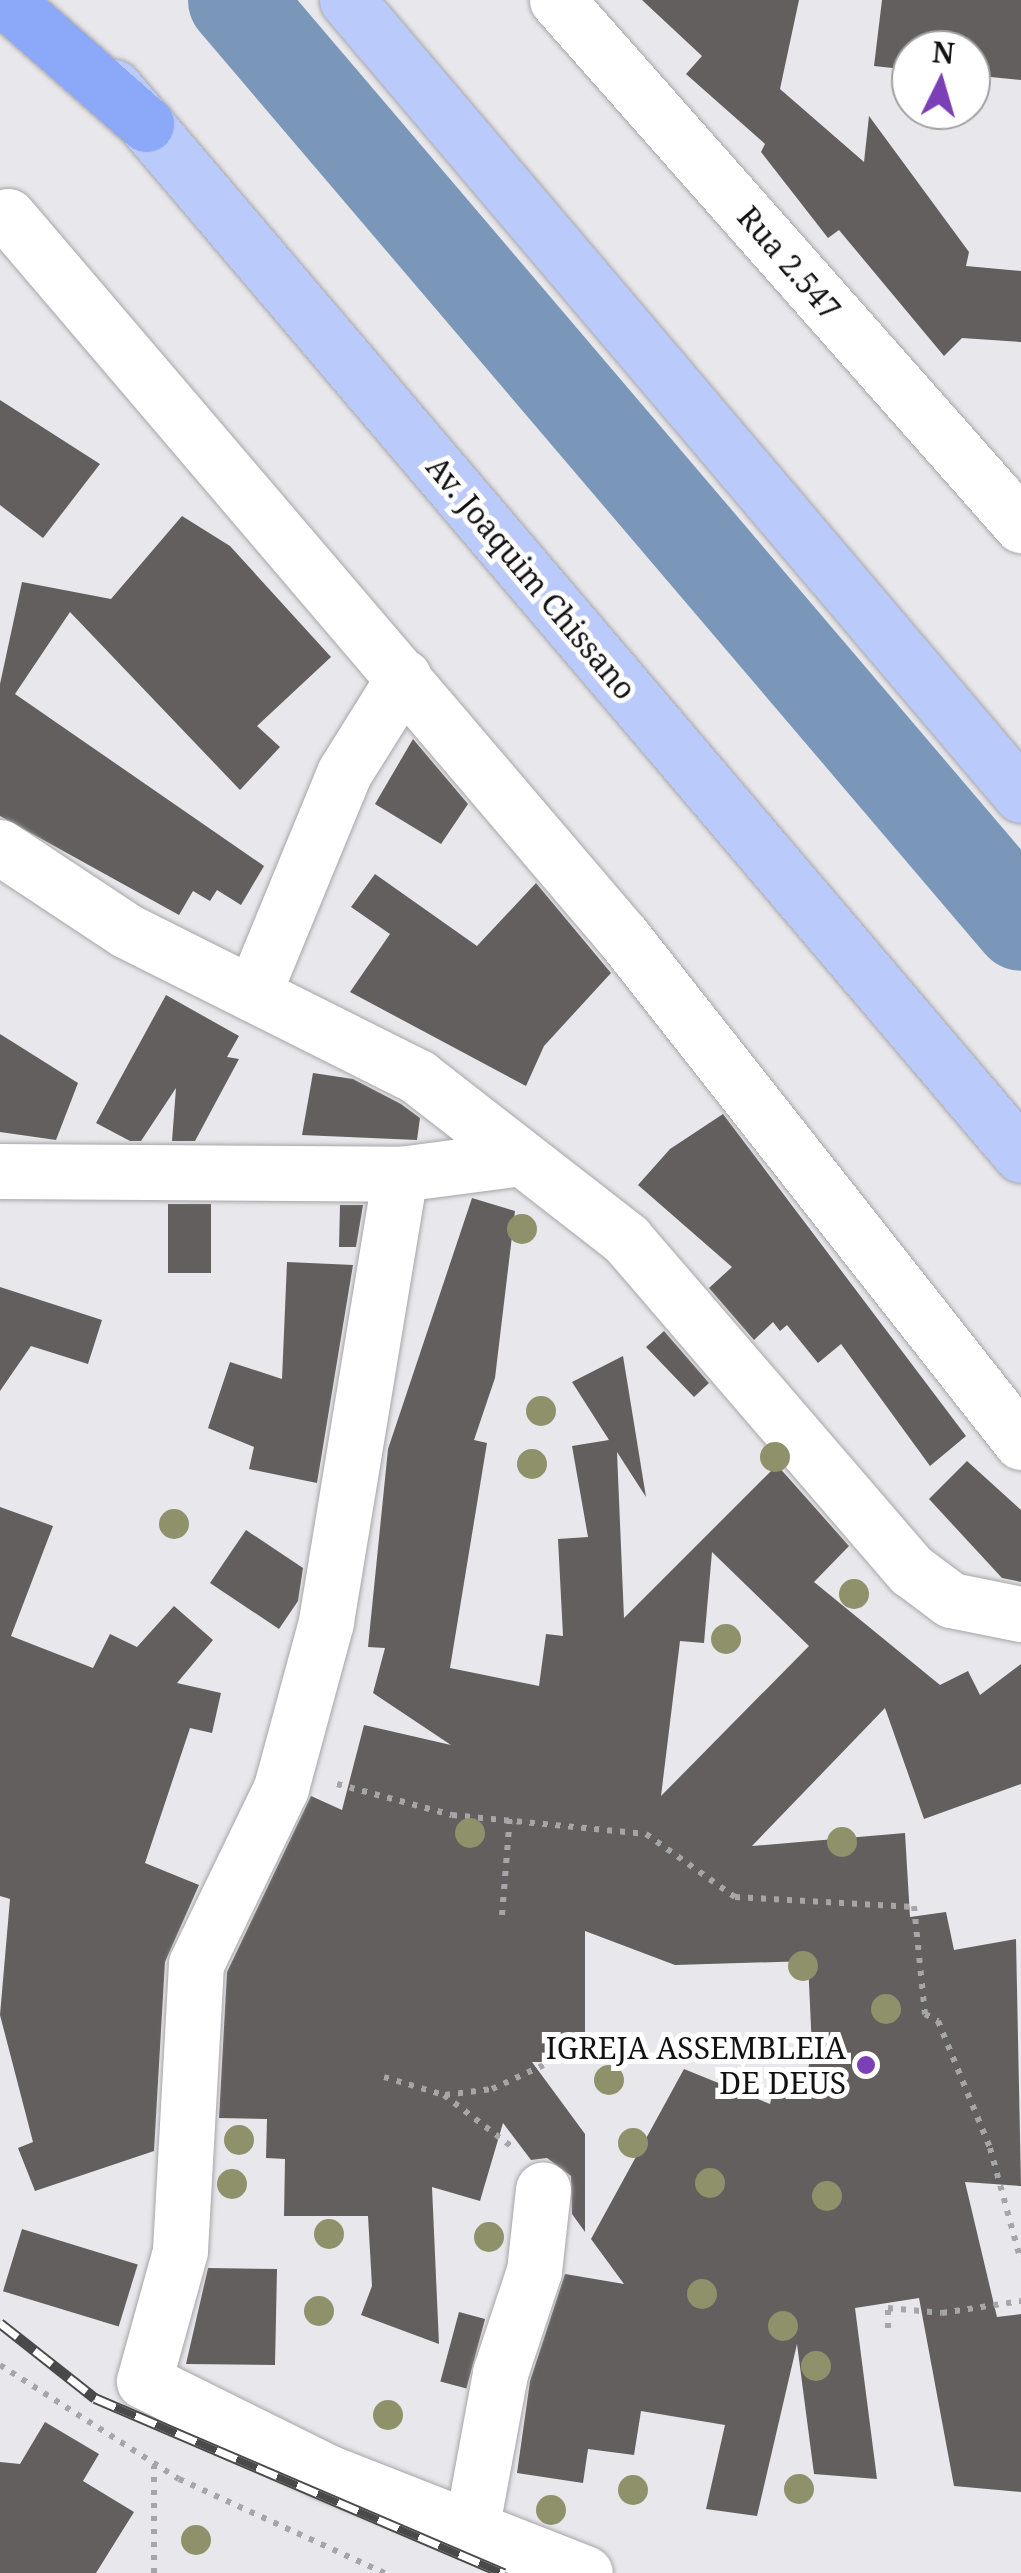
<!DOCTYPE html>
<style>
body{margin:0}
#map{position:relative;width:1021px;height:2573px;overflow:hidden;background:#e8e7eb;font-family:"Noto Serif",serif}
div>[style]{position:absolute}
[style*='--x']{left:calc(var(--x)*1px);top:calc(var(--y)*1px);width:calc(var(--w)*1px);rotate:calc(var(--a)*1deg)}
.river>*{height:95px;margin:-47.5px;padding:0 47.5px;transform-origin:47.5px;border-radius:47.5px;background:#7a97b9}
.building>*{inset:0;background:#635f5e;transform-origin:0 0}
.path>*{height:6px;margin-top:-3px;transform-origin:0;background:repeating-linear-gradient(90deg,#a6a5a8 0 5px,transparent 0 13px)}
.roads{filter:drop-shadow(0 0 2px #a6a5a8) drop-shadow(0 0 2px #a6a5a8)}
.minor>*{height:55px;margin:-27.5px;padding:0 27.5px;transform-origin:27.5px;border-radius:27.5px;background:#fff}
.major>*{height:55px;margin:-27.5px;padding:0 27.5px;transform-origin:27.5px;border-radius:27.5px;background:#bacbfb}
.highway>*{height:55px;margin:-27.5px;padding:0 27.5px;transform-origin:27.5px;border-radius:27.5px;background:#8ca8f9}
.rail>*{height:11px;margin-top:-5.5px;transform-origin:0;background:repeating-linear-gradient(90deg,#fff 0 22px,#4a494a 0 44px);box-sizing:border-box;border-block:2px solid #4a494a}
.trees>*{width:30px;height:30px;margin:-15px;border-radius:50%;background:#8f916a}
.dots>*{width:28px;height:28px;translate:-50% -50%;box-sizing:border-box;border:5px solid #fff;border-radius:50%}
span{translate:-50% -50%;white-space:nowrap;text-align:center;line-height:1.15;-webkit-text-stroke:10px #fff;paint-order:stroke}
.street-label{font-size:30px;color:#131213}
.poi-label{font-size:30px;color:#131213}
.right{translate:-100% -50%;text-align:right}
.north{position:absolute;left:891px;top:30px;width:100px;height:100px;box-sizing:border-box;background:#fff;border:2px solid #a1a0a1;border-radius:50%;rotate:5deg;font-size:28px;font-weight:700;line-height:40px;text-align:center;color:#131213}
.north::after{content:'';display:block;margin:auto;width:35px;height:45px;background:#7b40b6;clip-path:polygon(50% 0,100% 100%,50% 72%,0 100%)}
</style>
<div id="map">
<div class="river">
<i style="--x:235;--y:0;--w:1212;--a:49.58"></i>
</div>
<div class="building">
<i style="clip-path:polygon(642px 0,799px 0,780px 89px,864px 162px,869px 116px,969px 252px,966px 266px,1021px 271px,1021px 342px,962px 338px,944px 356px,839px 230px,828px 238px,761px 152px,765px 144px,686px 74px,702px 56px)"></i>
<i style="clip-path:polygon(882px 0,1021px 0,1021px 80px,971px 75px,971px 50px,911px 50px,911px 70px,874px 66px)"></i>
<i style="clip-path:polygon(0 400px,100px 464px,43px 538px,0 505px)"></i>
<i style="clip-path:polygon(182px 516px,230px 546px,331px 657px,257px 726px,280px 747px,240px 790px,70px 612px,15px 694px,264px 866px,241px 905px,217px 890px,210px 901px,193px 891px,179px 915px,0 816px,0 684px,22px 582px,111px 599px)"></i>
<i style="clip-path:polygon(413px 739px,468px 804px,441px 844px,375px 804px)"></i>
<i style="clip-path:polygon(375px 874px,477px 946px,536px 883px,611px 973px,544px 1046px,526px 1086px,350px 992px,390px 934px,351px 907px)"></i>
<i style="clip-path:polygon(166px 995px,239px 1036px,227px 1057px,239px 1059px,195px 1141px,172px 1141px,176px 1088px,141px 1141px,130px 1141px,96px 1123px)"></i>
<i style="clip-path:polygon(0 1034px,78px 1083px,56px 1140px,0 1132px)"></i>
<i style="clip-path:polygon(313px 1073px,353px 1079px,401px 1104px,420px 1118px,417px 1140px,302px 1135px)"></i>
<i style="clip-path:polygon(723px 1114px,966px 1436px,930px 1466px,841px 1344px,818px 1363px,787px 1325px,780px 1331px,773px 1322px,754px 1340px,709px 1288px,732px 1267px,638px 1185px,670px 1149px)"></i>
<i style="clip-path:polygon(evenodd,472px 1198px,515px 1211px,495px 1378px,474px 1440px,487px 1443px,450px 1668px,539px 1686px,546px 1634px,563px 1636px,558px 1539px,588px 1537px,572px 1446px,609px 1440px,572px 1382px,623px 1356px,646px 1497px,617px 1452px,624px 1618px,777px 1465px,849px 1546px,814px 1582px,940px 1685px,968px 1671px,980px 1695px,1021px 1664px,1021px 1784px,924px 1819px,885px 1708px,752px 1846px,905px 1833px,910px 1917px,946px 1912px,954px 1950px,1016px 1939px,1021px 2186px,965px 2182px,997px 2317px,1021px 2314px,1021px 2492px,954px 2486px,919px 2298px,855px 2308px,877px 2479px,814px 2474px,797px 2344px,757px 2516px,706px 2509px,725px 2425px,641px 2411px,634px 2455px,588px 2449px,583px 2483px,517px 2473px,530px 2381px,565px 2274px,624px 2284px,591px 2239px,684px 2069px,770px 2104px,774px 2088px,803px 2095px,812px 2049px,808px 1961px,675px 1965px,585px 1931px,585px 2062px,532px 2062px,585px 2134px,585px 2232px,572px 2214px,571px 2176px,547px 2158px,531px 2160px,503px 2123px,480px 2201px,432px 2187px,439px 2344px,361px 2315px,372px 2286px,368px 2216px,284px 2216px,285px 2159px,266px 2158px,267px 2119px,219px 2118px,227px 1972px,311px 1796px,342px 1810px,364px 1725px,451px 1745px,373px 1693px,385px 1648px,368px 1647px,388px 1449px,472px 1198px,712px 1552px,809px 1646px,661px 1796px,680px 1641px,704px 1643px,712px 1552px)"></i>
<i style="left:168px;top:1204px;width:43px;height:69px"></i>
<i style="clip-path:polygon(340px 1205px,363px 1205px,356px 1247px,339px 1247px)"></i>
<i style="clip-path:polygon(287px 1262px,353px 1265px,317px 1483px,249px 1469px,254px 1447px,208px 1428px,230px 1362px,282px 1379px)"></i>
<i style="clip-path:polygon(0 1287px,102px 1320px,88px 1364px,31px 1346px,0 1391px)"></i>
<i style="clip-path:polygon(664px 1331px,709px 1383px,694px 1397px,646px 1347px)"></i>
<i style="clip-path:polygon(967px 1461px,1021px 1510px,1021px 1582px,1002px 1578px,929px 1499px)"></i>
<i style="clip-path:polygon(0 1507px,53px 1526px,11px 1636px,93px 1668px,110px 1634px,137px 1647px,174px 1606px,213px 1640px,177px 1683px,221px 1693px,212px 1733px,190px 1728px,145px 1863px,199px 1885px,165px 1962px,154px 2151px,35px 2191px,18px 2148px,33px 2142px,0 2015px,10px 1899px,0 1896px)"></i>
<i style="clip-path:polygon(246px 1530px,303px 1568px,298px 1601px,279px 1629px,210px 1583px)"></i>
<i style="left:22px;top:2229px;width:121px;height:65px;rotate:17deg"></i>
<i style="clip-path:polygon(208px 2268px,277px 2269px,275px 2365px,186px 2364px)"></i>
<i style="left:459px;top:2312px;width:27px;height:72px;rotate:15deg"></i>
<i style="clip-path:polygon(45px 2422px,99px 2454px,83px 2481px,134px 2512px,96px 2573px,0 2573px,0 2462px,20px 2464px)"></i>
</div>
<div class="path">
<i style="--x:337;--y:1784;--w:119;--a:15.1"></i>
<i style="--x:452;--y:1815;--w:195;--a:5.6"></i>
<i style="--x:646;--y:1834;--w:109;--a:35.3"></i>
<i style="--x:735;--y:1897;--w:179;--a:3.2"></i>
<i style="--x:914;--y:1906;--w:109;--a:84.2"></i>
<i style="--x:925;--y:2014;--w:15;--a:28"></i>
<i style="--x:938;--y:2021;--w:137;--a:67.7"></i>
<i style="--x:990;--y:2148;--w:117;--a:74.7"></i>
<i style="--x:502;--y:1915;--w:99;--a:-85.4"></i>
<i style="--x:384;--y:2077;--w:63;--a:16.7"></i>
<i style="--x:444;--y:2095;--w:86;--a:37.4"></i>
<i style="--x:445;--y:2095;--w:47;--a:-7.3"></i>
<i style="--x:492;--y:2089;--w:57;--a:-24.8"></i>
<i style="--x:888;--y:2328;--w:20;--a:-90"></i>
<i style="--x:888;--y:2308;--w:54;--a:5.3"></i>
<i style="--x:942;--y:2313;--w:80;--a:-8.6"></i>
<i style="--x:0;--y:2365;--w:212;--a:32.5"></i>
<i style="--x:179;--y:2479;--w:226;--a:24.6"></i>
<i style="--x:154;--y:2573;--w:107;--a:-90"></i>
</div>
<div class="roads">
<div class="minor">
<i style="--x:557;--y:0;--w:701;--a:48.53"></i>
<i style="--x:8;--y:216;--w:948;--a:49.54"></i>
<i style="--x:623;--y:937;--w:643;--a:51.76"></i>
<i style="--x:0;--y:847;--w:152;--a:33.5"></i>
<i style="--x:127;--y:931;--w:326;--a:26.6"></i>
<i style="--x:418;--y:1077;--w:264;--a:37.9"></i>
<i style="--x:626;--y:1239;--w:437;--a:49.3"></i>
<i style="--x:911;--y:1570;--w:50;--a:36.9"></i>
<i style="--x:951;--y:1600;--w:71;--a:11.3"></i>
<i style="--x:253;--y:994;--w:239;--a:-67.6"></i>
<i style="--x:344;--y:773;--w:113;--a:-58"></i>
<i style="--x:0;--y:1171;--w:400;--a:0.4"></i>
<i style="--x:400;--y:1174;--w:115;--a:-7.5"></i>
<i style="--x:400;--y:1174;--w:454;--a:99.4"></i>
<i style="--x:326;--y:1622;--w:172;--a:105.2"></i>
<i style="--x:281;--y:1788;--w:195;--a:115.8"></i>
<i style="--x:196;--y:1964;--w:287;--a:93.2"></i>
<i style="--x:180;--y:2251;--w:135;--a:105.5"></i>
<i style="--x:144;--y:2381;--w:204;--a:26.4"></i>
<i style="--x:327;--y:2472;--w:277;--a:21.4"></i>
<i style="--x:471;--y:2530;--w:160;--a:-79.5"></i>
<i style="--x:500;--y:2373;--w:108;--a:-71.6"></i>
<i style="--x:534;--y:2271;--w:82;--a:-83.7"></i>
</div>
<div class="major">
<i style="--x:347;--y:0;--w:1042;--a:49.71"></i>
<i style="--x:114;--y:87;--w:1401;--a:49.66"></i>
</div>
<div class="highway">
<i style="--x:5;--y:0;--w:188;--a:41.3"></i>
</div>
</div>
<div class="rail">
<i style="--x:0;--y:2323;--w:121;--a:38.3"></i>
<i style="--x:95;--y:2398;--w:445;--a:23.2"></i>
</div>
<div class="trees">
<i style="left:522px;top:1229px"></i>
<i style="left:541px;top:1411px"></i>
<i style="left:775px;top:1457px"></i>
<i style="left:532px;top:1464px"></i>
<i style="left:174px;top:1524px"></i>
<i style="left:854px;top:1594px"></i>
<i style="left:726px;top:1639px"></i>
<i style="left:470px;top:1833px"></i>
<i style="left:842px;top:1842px"></i>
<i style="left:803px;top:1966px"></i>
<i style="left:886px;top:2009px"></i>
<i style="left:609px;top:2080px"></i>
<i style="left:239px;top:2140px"></i>
<i style="left:633px;top:2143px"></i>
<i style="left:710px;top:2183px"></i>
<i style="left:232px;top:2184px"></i>
<i style="left:827px;top:2196px"></i>
<i style="left:329px;top:2234px"></i>
<i style="left:489px;top:2237px"></i>
<i style="left:702px;top:2294px"></i>
<i style="left:319px;top:2311px"></i>
<i style="left:783px;top:2326px"></i>
<i style="left:816px;top:2366px"></i>
<i style="left:388px;top:2415px"></i>
<i style="left:799px;top:2489px"></i>
<i style="left:633px;top:2490px"></i>
<i style="left:551px;top:2510px"></i>
<i style="left:196px;top:2540px"></i>
</div>
<div class="dots">
<i style="left:866px;top:2065px;background:#7b40b6"></i>
</div>
<div class="street-label">
<span style="left:789px;top:263px;rotate:49deg">Rua 2.547</span>
<span style="left:531px;top:578px;rotate:50deg">Av. Joaquim Chissano</span>
</div>
<div class="poi-label">
<span class="right" style="left:846px;top:2065px">IGREJA ASSEMBLEIA<br>DE DEUS</span>
</div>
<div class="north">N</div>
</div>
